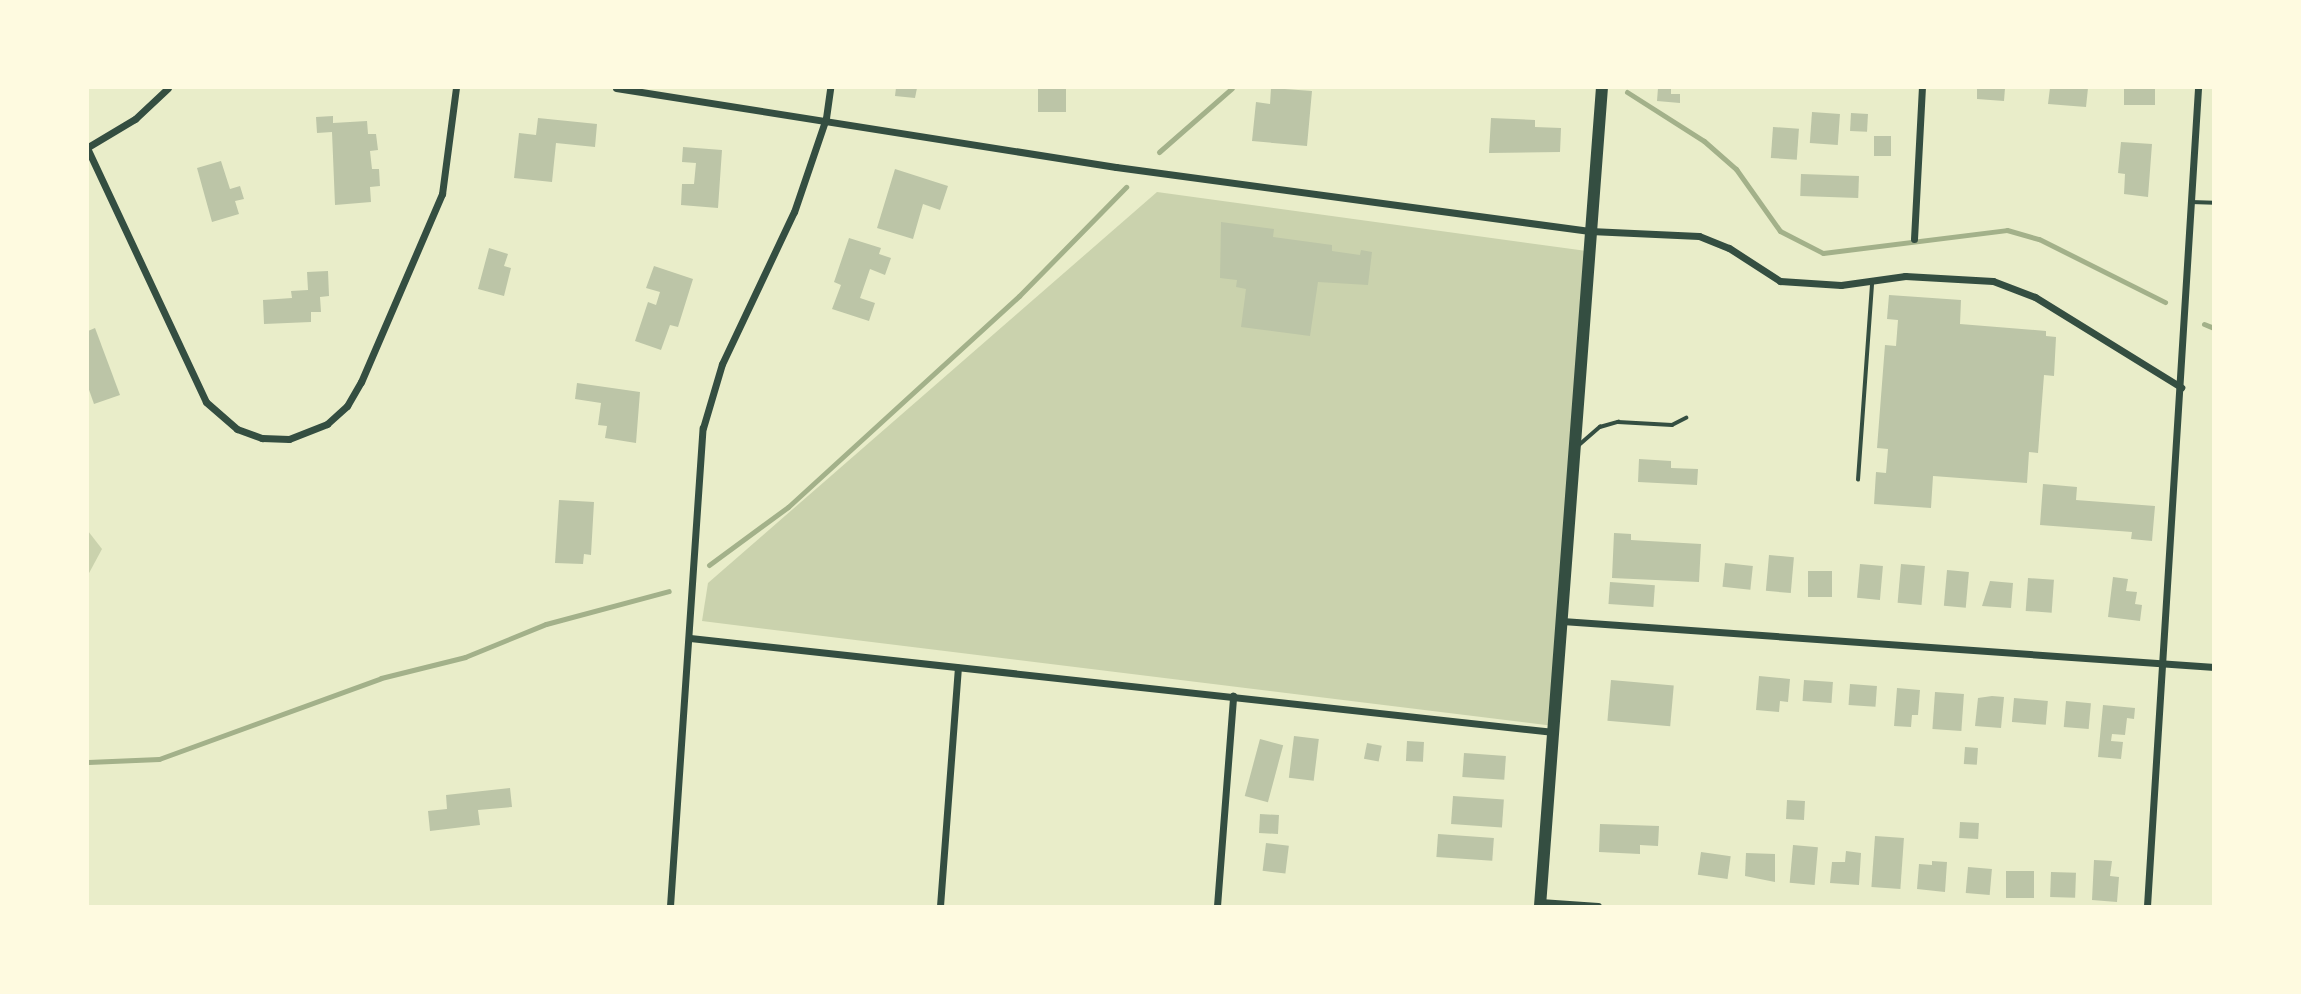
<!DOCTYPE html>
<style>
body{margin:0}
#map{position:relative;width:2301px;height:994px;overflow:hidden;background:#e9edc9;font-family:Commissioner,sans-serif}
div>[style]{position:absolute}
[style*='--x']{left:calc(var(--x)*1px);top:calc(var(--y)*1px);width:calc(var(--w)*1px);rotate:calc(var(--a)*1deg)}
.green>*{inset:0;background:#cad2ad}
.stream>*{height:5px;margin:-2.5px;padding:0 2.5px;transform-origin:2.5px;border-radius:2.5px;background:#a3b18a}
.building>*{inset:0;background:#bcc5a7;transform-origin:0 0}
.service>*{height:3.5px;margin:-1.75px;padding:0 1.75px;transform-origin:1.75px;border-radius:1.75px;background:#344e41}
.minor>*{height:7px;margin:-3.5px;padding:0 3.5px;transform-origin:3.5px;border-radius:3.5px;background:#344e41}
.primary>*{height:12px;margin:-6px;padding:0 6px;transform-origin:6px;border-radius:6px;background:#344e41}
span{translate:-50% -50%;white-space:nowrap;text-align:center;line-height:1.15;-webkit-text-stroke:7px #fefae0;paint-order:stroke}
.frame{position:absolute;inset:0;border:89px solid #fefae0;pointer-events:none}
</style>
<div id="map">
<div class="green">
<i style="clip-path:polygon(1157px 192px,1594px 252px,1554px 726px,702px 621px,708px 583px)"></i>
<i style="clip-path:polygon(88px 531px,102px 549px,88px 575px)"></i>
</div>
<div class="stream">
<i style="--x:1627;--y:92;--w:91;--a:32.5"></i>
<i style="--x:1704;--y:141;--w:43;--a:41.2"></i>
<i style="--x:1736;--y:169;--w:76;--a:54.6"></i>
<i style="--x:1780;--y:231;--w:48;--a:27.1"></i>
<i style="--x:1823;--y:253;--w:185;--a:-7.1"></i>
<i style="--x:2007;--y:230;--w:33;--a:16"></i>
<i style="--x:2039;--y:239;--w:141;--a:26.6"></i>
<i style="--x:1159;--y:152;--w:97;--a:-41.2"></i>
<i style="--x:2204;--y:324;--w:11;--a:22"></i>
<i style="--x:709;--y:565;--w:98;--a:-36.3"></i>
<i style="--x:788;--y:507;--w:313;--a:-42.4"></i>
<i style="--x:1019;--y:296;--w:153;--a:-45.5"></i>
<i style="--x:88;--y:762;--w:71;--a:-2.4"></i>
<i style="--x:159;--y:759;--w:236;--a:-20"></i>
<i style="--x:381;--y:678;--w:87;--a:-14"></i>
<i style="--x:465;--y:657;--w:87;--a:-22.2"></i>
<i style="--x:546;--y:624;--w:127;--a:-15"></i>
</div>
<div class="building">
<i style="clip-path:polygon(896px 88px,917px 88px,915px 98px,895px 96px)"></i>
<i style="left:1038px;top:88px;width:28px;height:24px"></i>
<i style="clip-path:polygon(1271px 88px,1312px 91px,1307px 146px,1252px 141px,1256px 102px,1270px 104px)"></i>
<i style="clip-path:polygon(1658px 88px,1671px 88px,1671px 94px,1680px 94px,1680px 103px,1657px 101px)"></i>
<i style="clip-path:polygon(1977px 88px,2005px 88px,2004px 101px,1977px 99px)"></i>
<i style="clip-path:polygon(2050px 88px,2088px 88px,2086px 107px,2048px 104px)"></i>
<i style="left:2124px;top:88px;width:31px;height:17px"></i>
<i style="left:1812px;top:112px;width:28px;height:31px;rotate:4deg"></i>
<i style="left:1851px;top:113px;width:17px;height:18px;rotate:3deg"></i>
<i style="clip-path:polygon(333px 116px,333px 123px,367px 121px,368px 134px,376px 134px,378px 150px,370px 151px,372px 169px,379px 169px,380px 186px,370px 187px,371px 202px,335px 205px,332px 132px,317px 133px,316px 117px)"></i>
<i style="clip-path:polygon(538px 118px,597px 124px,595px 147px,556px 143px,552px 182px,514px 178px,519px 133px,536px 135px)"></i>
<i style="clip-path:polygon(1491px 118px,1535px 120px,1535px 127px,1561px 128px,1560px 152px,1489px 153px)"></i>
<i style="left:1773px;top:127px;width:26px;height:31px;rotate:4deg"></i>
<i style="left:1874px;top:136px;width:17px;height:20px"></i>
<i style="clip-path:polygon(2121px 142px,2152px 144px,2148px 197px,2124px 194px,2125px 174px,2118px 173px)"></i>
<i style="clip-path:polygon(683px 147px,722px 150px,718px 208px,681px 205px,682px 184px,694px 184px,696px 163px,682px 162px)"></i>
<i style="clip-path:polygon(221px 161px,230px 189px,240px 186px,244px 199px,235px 201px,239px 214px,212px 222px,197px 168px)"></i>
<i style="clip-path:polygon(895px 169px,948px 186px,940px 210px,923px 204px,913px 239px,877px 228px)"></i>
<i style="left:1801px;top:174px;width:58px;height:22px;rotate:2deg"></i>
<i style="clip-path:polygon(1221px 222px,1274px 229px,1273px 237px,1332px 245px,1332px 251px,1360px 255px,1361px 250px,1372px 252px,1368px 285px,1318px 282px,1310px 336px,1241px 327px,1246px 289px,1236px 287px,1237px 280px,1220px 278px)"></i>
<i style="clip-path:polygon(849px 238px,881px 248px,879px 254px,891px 258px,885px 275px,870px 269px,860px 298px,875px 303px,869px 321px,832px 309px,841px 285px,834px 282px)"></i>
<i style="clip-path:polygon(489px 248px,508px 254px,504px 266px,511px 268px,504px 296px,478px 289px)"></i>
<i style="clip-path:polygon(654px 266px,693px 279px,678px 327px,670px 325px,661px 350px,635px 341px,648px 302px,656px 305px,660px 292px,646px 288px)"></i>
<i style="clip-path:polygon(328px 271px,329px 296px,320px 297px,321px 312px,311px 312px,311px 322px,264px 324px,263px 300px,292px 298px,291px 291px,308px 290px,307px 272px)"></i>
<i style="clip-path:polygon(1889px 295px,1961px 300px,1960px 324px,2046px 331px,2046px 336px,2056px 337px,2054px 376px,2044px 375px,2038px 453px,2029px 452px,2027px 483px,1933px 476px,1931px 508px,1874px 504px,1876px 472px,1886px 473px,1888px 449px,1877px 448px,1885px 345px,1896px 346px,1898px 320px,1887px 319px)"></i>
<i style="clip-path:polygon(95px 328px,120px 395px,94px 404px,88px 387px,88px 331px)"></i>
<i style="clip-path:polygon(577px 383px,640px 392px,636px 443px,605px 438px,607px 426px,598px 425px,601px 403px,575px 399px)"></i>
<i style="clip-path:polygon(1639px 459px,1671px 461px,1671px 468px,1698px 469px,1697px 485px,1638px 482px)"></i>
<i style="clip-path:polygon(2043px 484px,2077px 487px,2076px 500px,2155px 506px,2152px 541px,2131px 539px,2132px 532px,2040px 525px)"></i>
<i style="clip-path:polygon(559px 500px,594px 502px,591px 555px,584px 554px,583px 564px,555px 563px)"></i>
<i style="clip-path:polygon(1614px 533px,1631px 534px,1631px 540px,1701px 544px,1699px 582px,1612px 578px)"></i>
<i style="left:1769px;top:555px;width:25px;height:36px;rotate:5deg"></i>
<i style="left:1725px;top:563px;width:28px;height:24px;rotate:6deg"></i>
<i style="left:1860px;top:564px;width:23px;height:34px;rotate:5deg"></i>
<i style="left:1901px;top:564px;width:24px;height:39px;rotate:5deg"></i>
<i style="left:1947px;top:570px;width:22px;height:36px;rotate:5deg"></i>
<i style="left:1808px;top:571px;width:24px;height:26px"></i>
<i style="clip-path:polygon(2113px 577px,2128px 579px,2126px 591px,2137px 592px,2135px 604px,2142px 605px,2140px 621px,2108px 617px)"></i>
<i style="left:2028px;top:578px;width:26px;height:33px;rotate:4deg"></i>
<i style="clip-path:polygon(1990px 581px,2013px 583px,2011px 608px,1982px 606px)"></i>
<i style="left:1610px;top:582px;width:45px;height:22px;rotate:4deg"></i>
<i style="clip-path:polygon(1759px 676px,1790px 679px,1788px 702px,1780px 701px,1779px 712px,1756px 710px)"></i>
<i style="left:1611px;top:680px;width:63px;height:41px;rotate:5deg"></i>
<i style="left:1804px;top:680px;width:29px;height:21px;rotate:4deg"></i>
<i style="left:1850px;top:684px;width:27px;height:21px;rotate:4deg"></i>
<i style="clip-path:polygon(1897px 688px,1920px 690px,1918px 715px,1912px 715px,1911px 727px,1894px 726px)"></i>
<i style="left:1935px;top:692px;width:29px;height:37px;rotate:4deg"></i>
<i style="clip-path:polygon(1992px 696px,2004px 697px,2001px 728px,1975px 726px,1978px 698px)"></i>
<i style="left:2014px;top:698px;width:34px;height:24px;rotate:5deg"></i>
<i style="left:2066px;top:701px;width:25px;height:26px;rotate:5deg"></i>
<i style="clip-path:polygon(2103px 705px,2135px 708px,2134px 719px,2127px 718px,2125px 735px,2112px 734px,2111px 741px,2123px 742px,2121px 759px,2098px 757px)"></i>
<i style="left:1294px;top:736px;width:25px;height:42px;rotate:7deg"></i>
<i style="left:1260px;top:739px;width:24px;height:59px;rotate:15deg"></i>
<i style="left:1407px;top:741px;width:17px;height:20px;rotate:3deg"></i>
<i style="left:1367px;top:743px;width:15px;height:16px;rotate:11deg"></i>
<i style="left:1965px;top:747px;width:13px;height:17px;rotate:4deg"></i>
<i style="left:1464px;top:753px;width:42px;height:24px;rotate:4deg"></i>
<i style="clip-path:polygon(510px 788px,512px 807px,478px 810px,480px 825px,430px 831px,428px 811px,447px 809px,446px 795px)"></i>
<i style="left:1453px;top:796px;width:51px;height:28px;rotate:4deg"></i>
<i style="left:1787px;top:800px;width:18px;height:19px;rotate:3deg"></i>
<i style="left:1260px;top:814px;width:19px;height:19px;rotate:3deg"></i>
<i style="left:1960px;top:822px;width:19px;height:16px;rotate:3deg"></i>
<i style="clip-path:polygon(1600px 824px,1659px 826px,1658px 846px,1640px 845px,1640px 854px,1599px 852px)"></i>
<i style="left:1438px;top:834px;width:56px;height:23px;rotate:4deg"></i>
<i style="left:1875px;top:836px;width:29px;height:51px;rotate:4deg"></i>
<i style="left:1266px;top:843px;width:23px;height:28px;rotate:7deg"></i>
<i style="left:1793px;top:845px;width:25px;height:38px;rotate:5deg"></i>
<i style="clip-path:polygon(1846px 851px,1861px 853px,1859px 885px,1830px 883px,1832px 862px,1845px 862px)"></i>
<i style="left:1701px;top:852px;width:30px;height:23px;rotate:8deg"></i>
<i style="clip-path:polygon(1746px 853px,1775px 854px,1775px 882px,1745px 876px)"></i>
<i style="clip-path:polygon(2094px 860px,2112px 861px,2110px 876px,2119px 877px,2117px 902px,2092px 900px)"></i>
<i style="clip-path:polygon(1932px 861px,1947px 862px,1945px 892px,1917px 889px,1919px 864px,1932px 865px)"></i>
<i style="left:1968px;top:867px;width:24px;height:26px;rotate:5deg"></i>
<i style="left:2006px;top:871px;width:28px;height:27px"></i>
<i style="left:2051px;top:872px;width:25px;height:25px;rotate:2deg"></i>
</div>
<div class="service">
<i style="--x:2191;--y:202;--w:23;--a:2"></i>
<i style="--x:1579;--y:445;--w:28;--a:-41"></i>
<i style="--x:1600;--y:427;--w:19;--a:-16"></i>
<i style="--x:1618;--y:422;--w:54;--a:3.2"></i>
<i style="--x:1672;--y:425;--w:16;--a:-27"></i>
<i style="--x:1858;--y:480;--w:197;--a:-85.9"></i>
</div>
<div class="minor">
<i style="--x:616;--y:88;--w:506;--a:8.98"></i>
<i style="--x:1116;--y:167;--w:478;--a:7.7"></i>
<i style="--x:1590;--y:231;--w:109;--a:2.6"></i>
<i style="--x:1699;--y:236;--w:32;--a:22"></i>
<i style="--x:1729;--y:248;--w:61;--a:32.9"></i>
<i style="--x:1780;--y:281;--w:61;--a:3.8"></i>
<i style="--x:1841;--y:285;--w:65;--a:-8"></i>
<i style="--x:1905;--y:276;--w:88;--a:3.3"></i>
<i style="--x:1993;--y:281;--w:45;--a:20.9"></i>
<i style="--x:2035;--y:297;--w:172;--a:31.7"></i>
<i style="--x:88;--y:147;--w:55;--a:-30.8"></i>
<i style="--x:135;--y:119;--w:45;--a:-43.2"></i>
<i style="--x:88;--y:150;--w:278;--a:64.9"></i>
<i style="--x:206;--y:402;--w:41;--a:41.1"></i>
<i style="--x:237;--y:429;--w:27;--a:20"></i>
<i style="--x:262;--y:438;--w:27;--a:2"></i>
<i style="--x:289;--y:439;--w:41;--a:-21.5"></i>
<i style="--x:327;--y:424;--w:27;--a:-42"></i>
<i style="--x:347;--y:406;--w:28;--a:-60"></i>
<i style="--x:361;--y:382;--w:205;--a:-66.7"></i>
<i style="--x:442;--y:194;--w:107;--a:-82.5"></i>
<i style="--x:1914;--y:239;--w:151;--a:-87"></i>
<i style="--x:1562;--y:621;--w:654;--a:4.04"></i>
<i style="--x:690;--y:638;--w:869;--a:6.21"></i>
<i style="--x:1540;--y:902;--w:58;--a:3.9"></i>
<i style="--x:670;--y:906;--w:479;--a:-86.1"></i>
<i style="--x:703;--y:428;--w:67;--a:-73.5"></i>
<i style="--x:722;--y:364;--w:168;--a:-64.7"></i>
<i style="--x:794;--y:212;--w:99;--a:-71.2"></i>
<i style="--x:826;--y:118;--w:30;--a:-82"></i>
<i style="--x:940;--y:906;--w:239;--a:-85.7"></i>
<i style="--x:1217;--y:906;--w:211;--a:-85.6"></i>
<i style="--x:2147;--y:906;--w:820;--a:-86.43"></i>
</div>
<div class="primary">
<i style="--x:1540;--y:906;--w:820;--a:-85.67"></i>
</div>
<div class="frame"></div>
</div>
